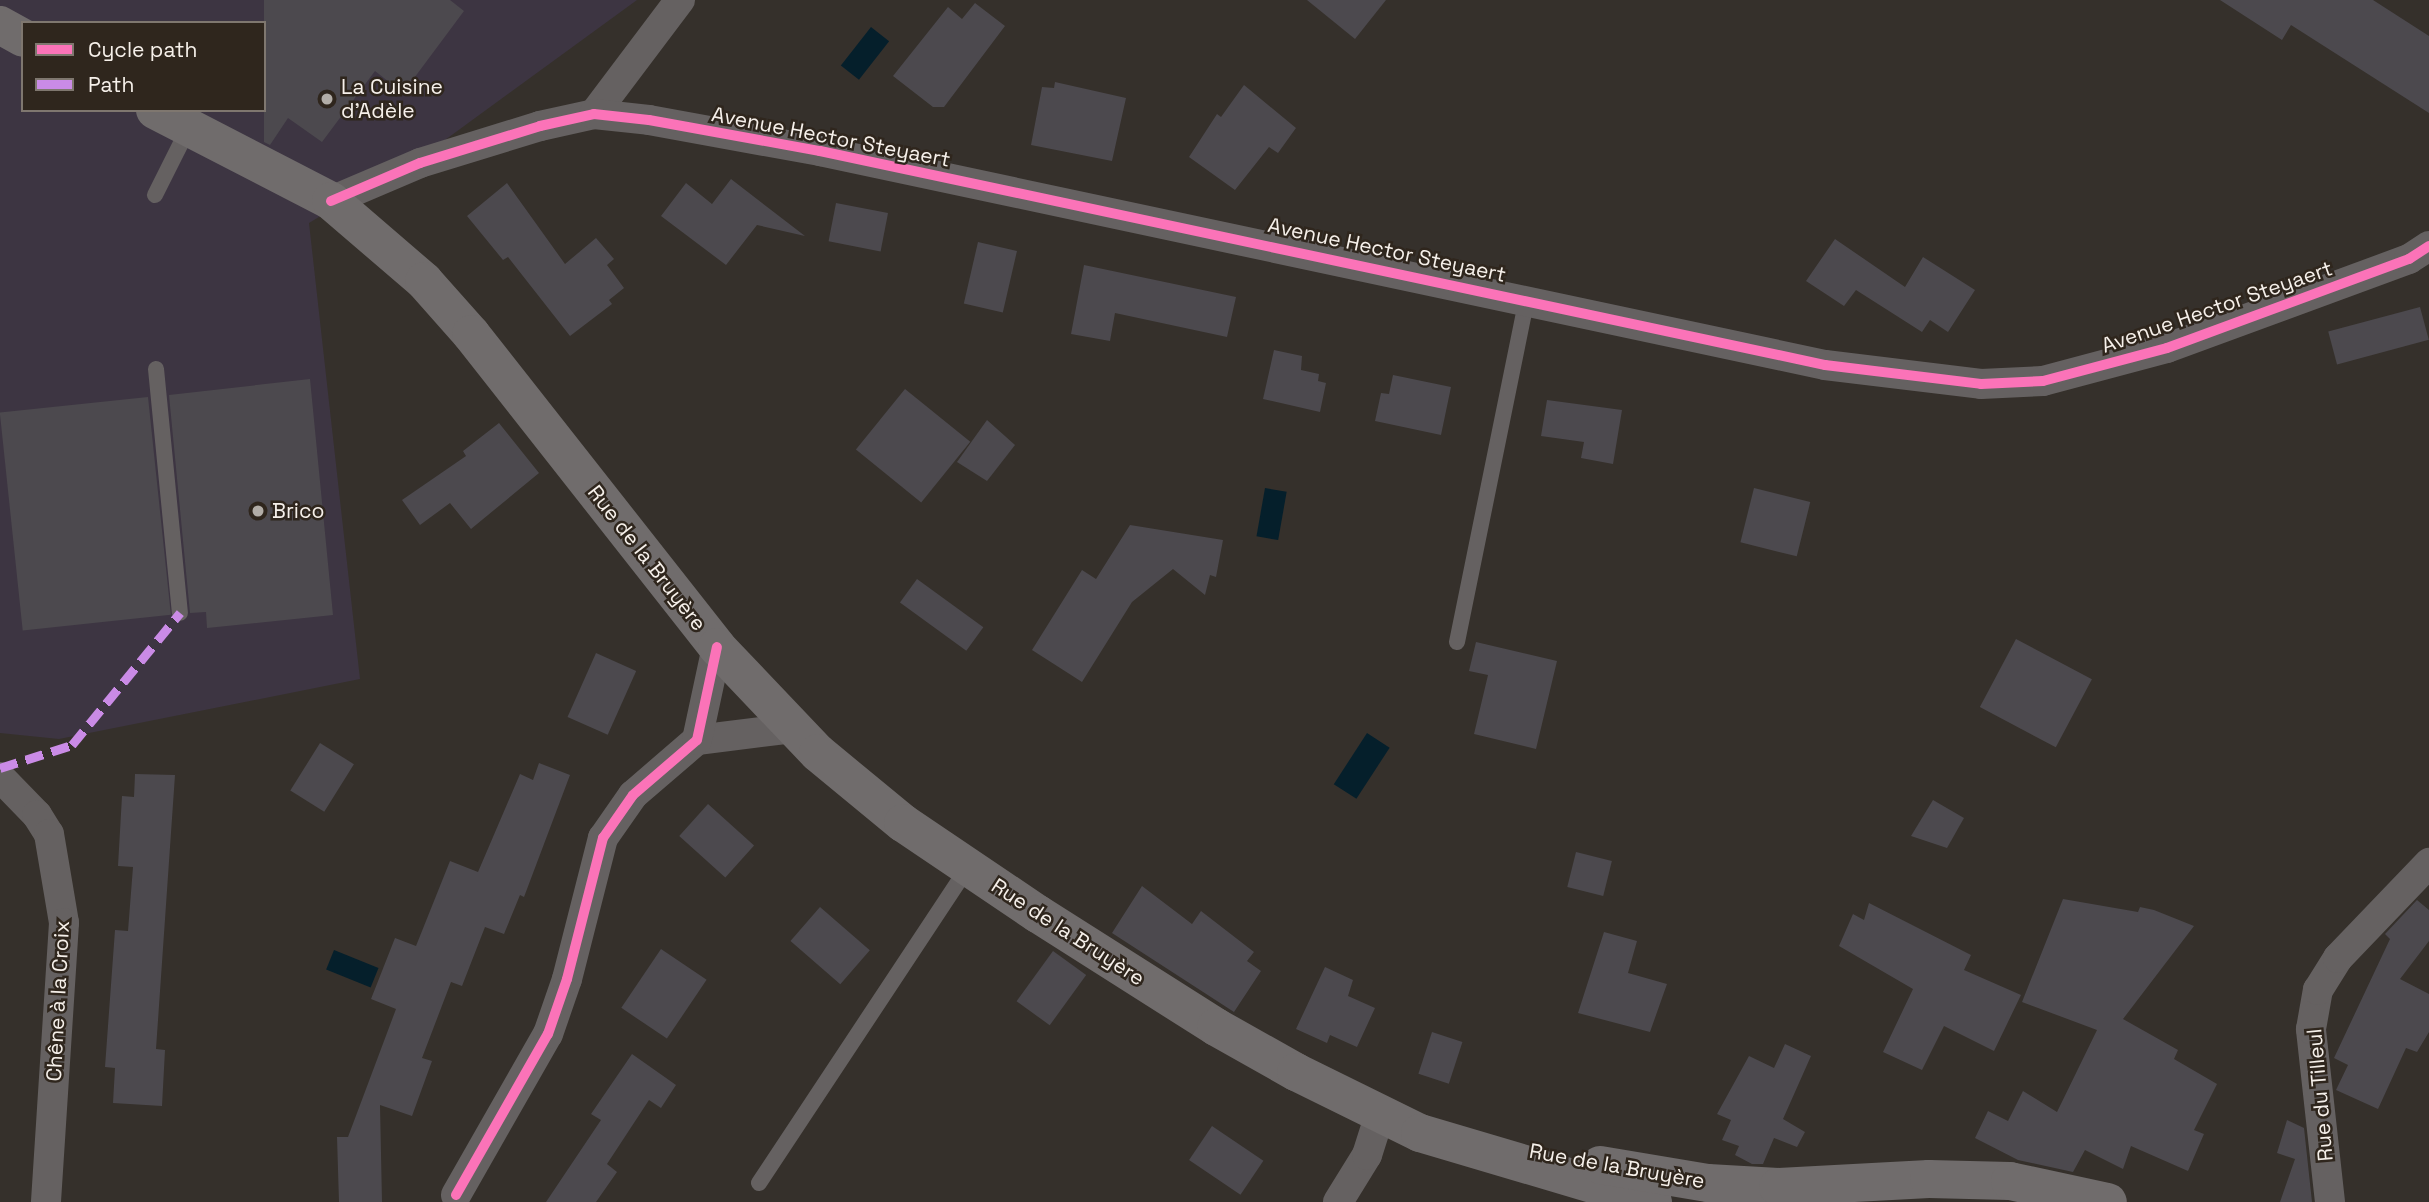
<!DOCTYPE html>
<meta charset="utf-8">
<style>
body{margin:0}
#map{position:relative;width:2429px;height:1202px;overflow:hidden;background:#35302b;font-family:"Space Grotesk",sans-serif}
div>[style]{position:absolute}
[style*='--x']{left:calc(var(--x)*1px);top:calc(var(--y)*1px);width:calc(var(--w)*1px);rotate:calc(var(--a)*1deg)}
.commercial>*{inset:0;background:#3d3542}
.water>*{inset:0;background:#051f2b;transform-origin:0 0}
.building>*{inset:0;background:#4c494e;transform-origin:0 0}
.lane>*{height:16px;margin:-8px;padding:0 8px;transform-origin:8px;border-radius:8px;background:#656161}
.street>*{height:30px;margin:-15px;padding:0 15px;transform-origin:15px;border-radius:15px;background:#656161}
.secondary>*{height:38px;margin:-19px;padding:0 19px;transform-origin:19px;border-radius:19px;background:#706c6c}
.quiet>*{height:9px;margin-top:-4.5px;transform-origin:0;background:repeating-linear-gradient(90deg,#ca8be6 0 18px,transparent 0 27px)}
.cycleway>*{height:10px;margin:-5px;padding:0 5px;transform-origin:5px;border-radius:5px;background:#fb73b8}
.dots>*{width:19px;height:19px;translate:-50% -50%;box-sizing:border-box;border:4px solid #2f261d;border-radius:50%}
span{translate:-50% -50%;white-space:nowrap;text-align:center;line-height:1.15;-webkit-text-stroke:5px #2f261d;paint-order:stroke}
.poi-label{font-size:21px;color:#f6f0ea}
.left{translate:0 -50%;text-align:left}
.street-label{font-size:21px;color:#f6f0ea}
.legend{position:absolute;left:21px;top:21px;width:245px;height:91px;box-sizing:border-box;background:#2f261d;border:2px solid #7f776f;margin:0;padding:9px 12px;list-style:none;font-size:21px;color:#f6f0ea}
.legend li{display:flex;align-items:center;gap:14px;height:35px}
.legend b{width:35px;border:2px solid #7f776f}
</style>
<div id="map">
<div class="commercial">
<i style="clip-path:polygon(evenodd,0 0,637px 0,434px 148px,309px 223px,360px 679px,59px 739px,0 733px,0 0,23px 23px,264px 23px,264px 110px,23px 110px,23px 23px)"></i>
</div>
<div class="water">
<i style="left:871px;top:27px;width:23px;height:49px;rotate:38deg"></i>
<i style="left:1265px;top:488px;width:22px;height:49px;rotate:10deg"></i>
<i style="left:1367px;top:733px;width:27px;height:61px;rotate:33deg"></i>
<i style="left:334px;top:950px;width:48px;height:21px;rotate:22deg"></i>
</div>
<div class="building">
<i style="clip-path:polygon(264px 0,450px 0,464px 11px,403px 93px,375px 71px,322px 142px,288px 118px,270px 145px,264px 142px)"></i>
<i style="clip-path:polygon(1307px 0,1386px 0,1355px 39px)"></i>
<i style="clip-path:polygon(2220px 0,2373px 0,2429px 36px,2429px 113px,2291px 25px,2282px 40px)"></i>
<i style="clip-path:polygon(975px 3px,1005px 26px,944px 107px,933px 107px,893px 76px,948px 7px,962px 19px)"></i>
<i style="clip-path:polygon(1055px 82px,1126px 98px,1112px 161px,1031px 145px,1042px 87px,1054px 88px)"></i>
<i style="clip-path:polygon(1244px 85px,1296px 128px,1278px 153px,1269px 147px,1235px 190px,1189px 157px,1217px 114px,1221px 117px)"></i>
<i style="clip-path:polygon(731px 179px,805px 236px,757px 225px,726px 265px,661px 216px,686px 183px,712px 204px)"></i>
<i style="clip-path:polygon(507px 183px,565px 264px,596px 238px,614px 259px,607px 265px,624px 288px,609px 300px,612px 304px,570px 336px,508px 257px,503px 260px,467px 216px)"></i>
<i style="left:836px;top:203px;width:53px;height:39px;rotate:11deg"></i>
<i style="clip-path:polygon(1835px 239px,1905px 287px,1923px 257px,1975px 290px,1948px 332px,1930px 320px,1922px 332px,1856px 290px,1844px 306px,1806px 281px)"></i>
<i style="left:978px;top:242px;width:40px;height:63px;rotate:13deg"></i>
<i style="clip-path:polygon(1084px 265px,1236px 297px,1227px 337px,1115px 313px,1110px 341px,1071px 334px)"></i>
<i style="left:2420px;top:307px;width:34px;height:95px;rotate:75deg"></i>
<i style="clip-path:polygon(1274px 350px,1302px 356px,1301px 370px,1319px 374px,1318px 381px,1326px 383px,1320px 412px,1263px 399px)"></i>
<i style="clip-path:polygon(1393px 375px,1451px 387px,1441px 435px,1375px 421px,1381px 393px,1389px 394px)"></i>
<i style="clip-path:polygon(310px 379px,333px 615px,207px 628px,206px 612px,190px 613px,169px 395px)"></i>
<i style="left:905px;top:389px;width:84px;height:78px;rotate:39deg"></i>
<i style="left:148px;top:397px;width:219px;height:149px;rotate:84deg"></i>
<i style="clip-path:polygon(1547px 400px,1622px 410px,1613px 464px,1581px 458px,1584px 442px,1541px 436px)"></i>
<i style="clip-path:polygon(987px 420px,1015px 445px,987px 481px,957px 462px)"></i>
<i style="clip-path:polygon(499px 423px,539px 473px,471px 529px,450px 503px,420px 525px,402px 500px,466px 456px,463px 451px)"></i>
<i style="left:1754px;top:488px;width:58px;height:56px;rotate:14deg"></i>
<i style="clip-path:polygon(1130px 525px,1223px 540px,1216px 577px,1210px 575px,1205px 595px,1173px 569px,1132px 602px,1082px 682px,1032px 650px,1082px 570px,1096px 579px)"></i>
<i style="left:917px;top:579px;width:82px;height:29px;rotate:36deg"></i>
<i style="left:2016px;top:639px;width:86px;height:77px;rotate:28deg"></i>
<i style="clip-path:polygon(1476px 642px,1557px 661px,1536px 749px,1474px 734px,1488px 675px,1469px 671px)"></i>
<i style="left:596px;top:653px;width:44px;height:70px;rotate:24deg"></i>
<i style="left:320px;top:743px;width:40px;height:56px;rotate:32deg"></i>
<i style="clip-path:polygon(539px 763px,570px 775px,524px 897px,520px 895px,504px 934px,485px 927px,462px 986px,451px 982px,422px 1058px,432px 1061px,412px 1116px,380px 1105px,382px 1202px,339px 1202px,337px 1137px,348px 1137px,396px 1009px,371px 999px,395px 938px,416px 946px,450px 861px,478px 872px,520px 774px,533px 780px)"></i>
<i style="clip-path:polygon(135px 774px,175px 775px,156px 1049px,165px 1050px,162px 1106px,113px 1103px,115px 1068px,105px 1067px,115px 930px,128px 931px,133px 867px,118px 866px,122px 796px,134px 797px)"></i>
<i style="clip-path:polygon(1933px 800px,1964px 818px,1947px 848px,1911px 836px)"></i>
<i style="left:708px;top:804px;width:62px;height:43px;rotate:42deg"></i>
<i style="left:1576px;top:852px;width:37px;height:36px;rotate:14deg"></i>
<i style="clip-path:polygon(1142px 886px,1192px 924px,1201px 911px,1254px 952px,1247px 961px,1261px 971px,1234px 1012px,1112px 933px)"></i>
<i style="clip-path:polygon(2063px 899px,2138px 912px,2140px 907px,2154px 910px,2194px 926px,2123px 1019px,2178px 1050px,2174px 1059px,2217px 1084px,2194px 1130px,2204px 1134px,2188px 1171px,2131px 1146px,2123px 1169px,2085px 1150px,2073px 1172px,2018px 1160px,1975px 1138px,1988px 1111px,2008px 1121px,2023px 1091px,2057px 1112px,2097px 1030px,2022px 1002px)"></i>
<i style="clip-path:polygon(2417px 900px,2429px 910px,2429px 941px,2400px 979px,2429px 994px,2429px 1032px,2417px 1052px,2406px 1048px,2378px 1109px,2336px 1090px,2348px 1065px,2334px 1058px,2390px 939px,2385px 934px)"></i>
<i style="clip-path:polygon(1869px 903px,1971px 955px,1964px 970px,2021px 995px,1994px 1051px,1944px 1026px,1922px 1070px,1883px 1052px,1913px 989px,1839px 946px,1853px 914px,1864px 920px)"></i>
<i style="left:820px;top:907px;width:66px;height:45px;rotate:41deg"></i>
<i style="clip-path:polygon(1604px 932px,1637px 941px,1628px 973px,1667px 984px,1650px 1032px,1578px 1013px)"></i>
<i style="left:661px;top:949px;width:55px;height:71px;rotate:34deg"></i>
<i style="left:1053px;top:951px;width:41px;height:62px;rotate:36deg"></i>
<i style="clip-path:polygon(1325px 967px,1353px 980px,1348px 996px,1375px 1008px,1357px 1047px,1330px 1035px,1327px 1043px,1296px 1029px)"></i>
<i style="left:1432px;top:1032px;width:32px;height:44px;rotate:18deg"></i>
<i style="clip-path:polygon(1785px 1044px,1811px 1056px,1783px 1119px,1805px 1132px,1797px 1147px,1774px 1138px,1763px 1164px,1752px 1164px,1735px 1155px,1739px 1146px,1722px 1140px,1731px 1120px,1717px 1114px,1749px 1056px,1774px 1068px)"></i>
<i style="clip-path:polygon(632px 1054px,676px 1085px,661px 1108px,649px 1100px,607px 1164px,617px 1172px,596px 1202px,546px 1202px,601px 1120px,591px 1114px)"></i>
<i style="clip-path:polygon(2287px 1120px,2304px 1128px,2312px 1202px,2280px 1202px,2295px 1159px,2277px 1153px)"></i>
<i style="left:1212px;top:1126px;width:62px;height:41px;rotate:34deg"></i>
</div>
<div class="lane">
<i style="--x:155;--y:195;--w:76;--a:-63.4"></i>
<i style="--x:156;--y:369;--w:245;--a:84.4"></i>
<i style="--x:1457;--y:642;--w:350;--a:-78.5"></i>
<i style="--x:759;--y:1183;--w:379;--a:-56.5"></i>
</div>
<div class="street">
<i style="--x:594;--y:114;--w:143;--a:-53"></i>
<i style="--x:331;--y:201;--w:97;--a:-23.1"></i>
<i style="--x:420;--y:163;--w:126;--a:-17.1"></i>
<i style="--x:540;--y:126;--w:55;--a:-12.5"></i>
<i style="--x:594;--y:114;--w:55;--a:6.2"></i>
<i style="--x:649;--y:120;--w:174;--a:10.3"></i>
<i style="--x:820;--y:151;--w:1028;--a:12.02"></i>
<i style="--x:1825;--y:365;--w:157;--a:6.9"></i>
<i style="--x:1981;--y:384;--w:62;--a:-2.8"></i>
<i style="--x:2043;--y:381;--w:128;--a:-14.9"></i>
<i style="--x:2167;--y:348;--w:258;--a:-20.2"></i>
<i style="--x:2409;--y:259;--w:24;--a:-33"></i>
<i style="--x:697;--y:740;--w:97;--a:-7.1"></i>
<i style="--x:0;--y:777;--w:53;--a:45.8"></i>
<i style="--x:37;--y:815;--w:22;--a:58"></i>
<i style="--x:49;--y:834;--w:90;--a:80.4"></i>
<i style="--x:64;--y:923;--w:280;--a:93.7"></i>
<i style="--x:456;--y:1195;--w:185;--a:-60.3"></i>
<i style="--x:548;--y:1034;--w:58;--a:-70.9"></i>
<i style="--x:567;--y:979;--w:146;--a:-75.7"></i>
<i style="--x:603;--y:838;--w:52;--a:-55.1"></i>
<i style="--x:633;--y:795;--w:84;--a:-40.7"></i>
<i style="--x:697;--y:740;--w:95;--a:-77.9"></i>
<i style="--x:1338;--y:1202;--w:55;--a:-58.3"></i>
<i style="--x:1367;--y:1155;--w:43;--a:-72.4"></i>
<i style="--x:2330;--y:1202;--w:174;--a:-96.3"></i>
<i style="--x:2311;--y:1029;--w:40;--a:-80"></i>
<i style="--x:2318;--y:990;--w:38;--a:-58"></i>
<i style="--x:2338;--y:958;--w:132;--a:-46.2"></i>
</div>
<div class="secondary">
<i style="--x:0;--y:25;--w:26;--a:29"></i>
<i style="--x:155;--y:110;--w:198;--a:27.3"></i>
<i style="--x:331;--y:201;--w:123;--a:40.7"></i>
<i style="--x:424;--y:281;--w:71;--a:48.4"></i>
<i style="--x:471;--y:334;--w:398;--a:51.8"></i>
<i style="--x:717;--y:647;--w:146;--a:46.4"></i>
<i style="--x:818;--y:753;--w:110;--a:39.5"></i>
<i style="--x:903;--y:823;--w:163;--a:34"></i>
<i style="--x:1038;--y:914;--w:211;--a:32.4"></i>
<i style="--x:1216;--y:1027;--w:92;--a:29.4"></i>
<i style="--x:1296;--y:1072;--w:138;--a:26.2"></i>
<i style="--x:1420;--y:1133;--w:243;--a:16.5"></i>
<i style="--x:1600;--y:1165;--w:109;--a:9.5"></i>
<i style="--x:1708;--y:1183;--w:70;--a:3.3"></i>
<i style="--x:1778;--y:1187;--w:151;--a:-3"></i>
<i style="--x:1929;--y:1179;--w:81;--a:1.4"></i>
<i style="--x:2010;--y:1181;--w:100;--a:12.1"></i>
</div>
<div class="quiet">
<i style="--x:0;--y:768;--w:76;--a:-17.7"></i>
<i style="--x:72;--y:745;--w:171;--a:-50.7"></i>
</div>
<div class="cycleway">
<i style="--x:331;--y:201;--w:97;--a:-23.1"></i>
<i style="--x:420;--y:163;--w:126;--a:-17.1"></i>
<i style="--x:540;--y:126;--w:55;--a:-12.5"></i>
<i style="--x:594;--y:114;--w:55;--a:6.2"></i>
<i style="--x:649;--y:120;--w:174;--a:10.3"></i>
<i style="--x:820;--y:151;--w:1028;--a:12.02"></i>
<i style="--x:1825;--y:365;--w:157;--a:6.9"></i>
<i style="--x:1981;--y:384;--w:62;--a:-2.8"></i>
<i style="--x:2043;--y:381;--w:128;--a:-14.9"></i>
<i style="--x:2167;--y:348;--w:258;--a:-20.2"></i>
<i style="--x:2409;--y:259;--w:24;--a:-33"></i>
<i style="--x:456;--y:1195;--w:185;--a:-60.3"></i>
<i style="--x:548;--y:1034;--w:58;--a:-70.9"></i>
<i style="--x:567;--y:979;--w:146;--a:-75.7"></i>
<i style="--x:603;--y:838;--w:52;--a:-55.1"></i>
<i style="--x:633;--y:795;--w:84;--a:-40.7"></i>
<i style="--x:697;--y:740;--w:95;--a:-77.9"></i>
</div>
<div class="dots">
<i style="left:327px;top:99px;background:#b2ada7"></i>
<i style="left:258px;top:511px;background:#b2ada7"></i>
</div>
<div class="poi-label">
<span class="left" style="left:341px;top:99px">La Cuisine<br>d'Adèle</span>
<span class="left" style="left:272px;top:511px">Brico</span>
</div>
<div class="street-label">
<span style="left:831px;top:137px;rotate:11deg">Avenue Hector Steyaert</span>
<span style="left:1387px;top:250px;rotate:12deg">Avenue Hector Steyaert</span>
<span style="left:2217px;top:307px;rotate:-19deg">Avenue Hector Steyaert</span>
<span style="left:647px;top:558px;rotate:52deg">Rue de la Bruyère</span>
<span style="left:1068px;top:932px;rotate:33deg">Rue de la Bruyère</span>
<span style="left:58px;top:1001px;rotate:-87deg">Chêne à la Croix</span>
<span style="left:2320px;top:1095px;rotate:-95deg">Rue du Tilleul</span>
<span style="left:1617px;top:1166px;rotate:10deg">Rue de la Bruyère</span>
</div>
<ul class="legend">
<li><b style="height:9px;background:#fb73b8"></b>Cycle path</li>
<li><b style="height:9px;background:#ca8be6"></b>Path</li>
</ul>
</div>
